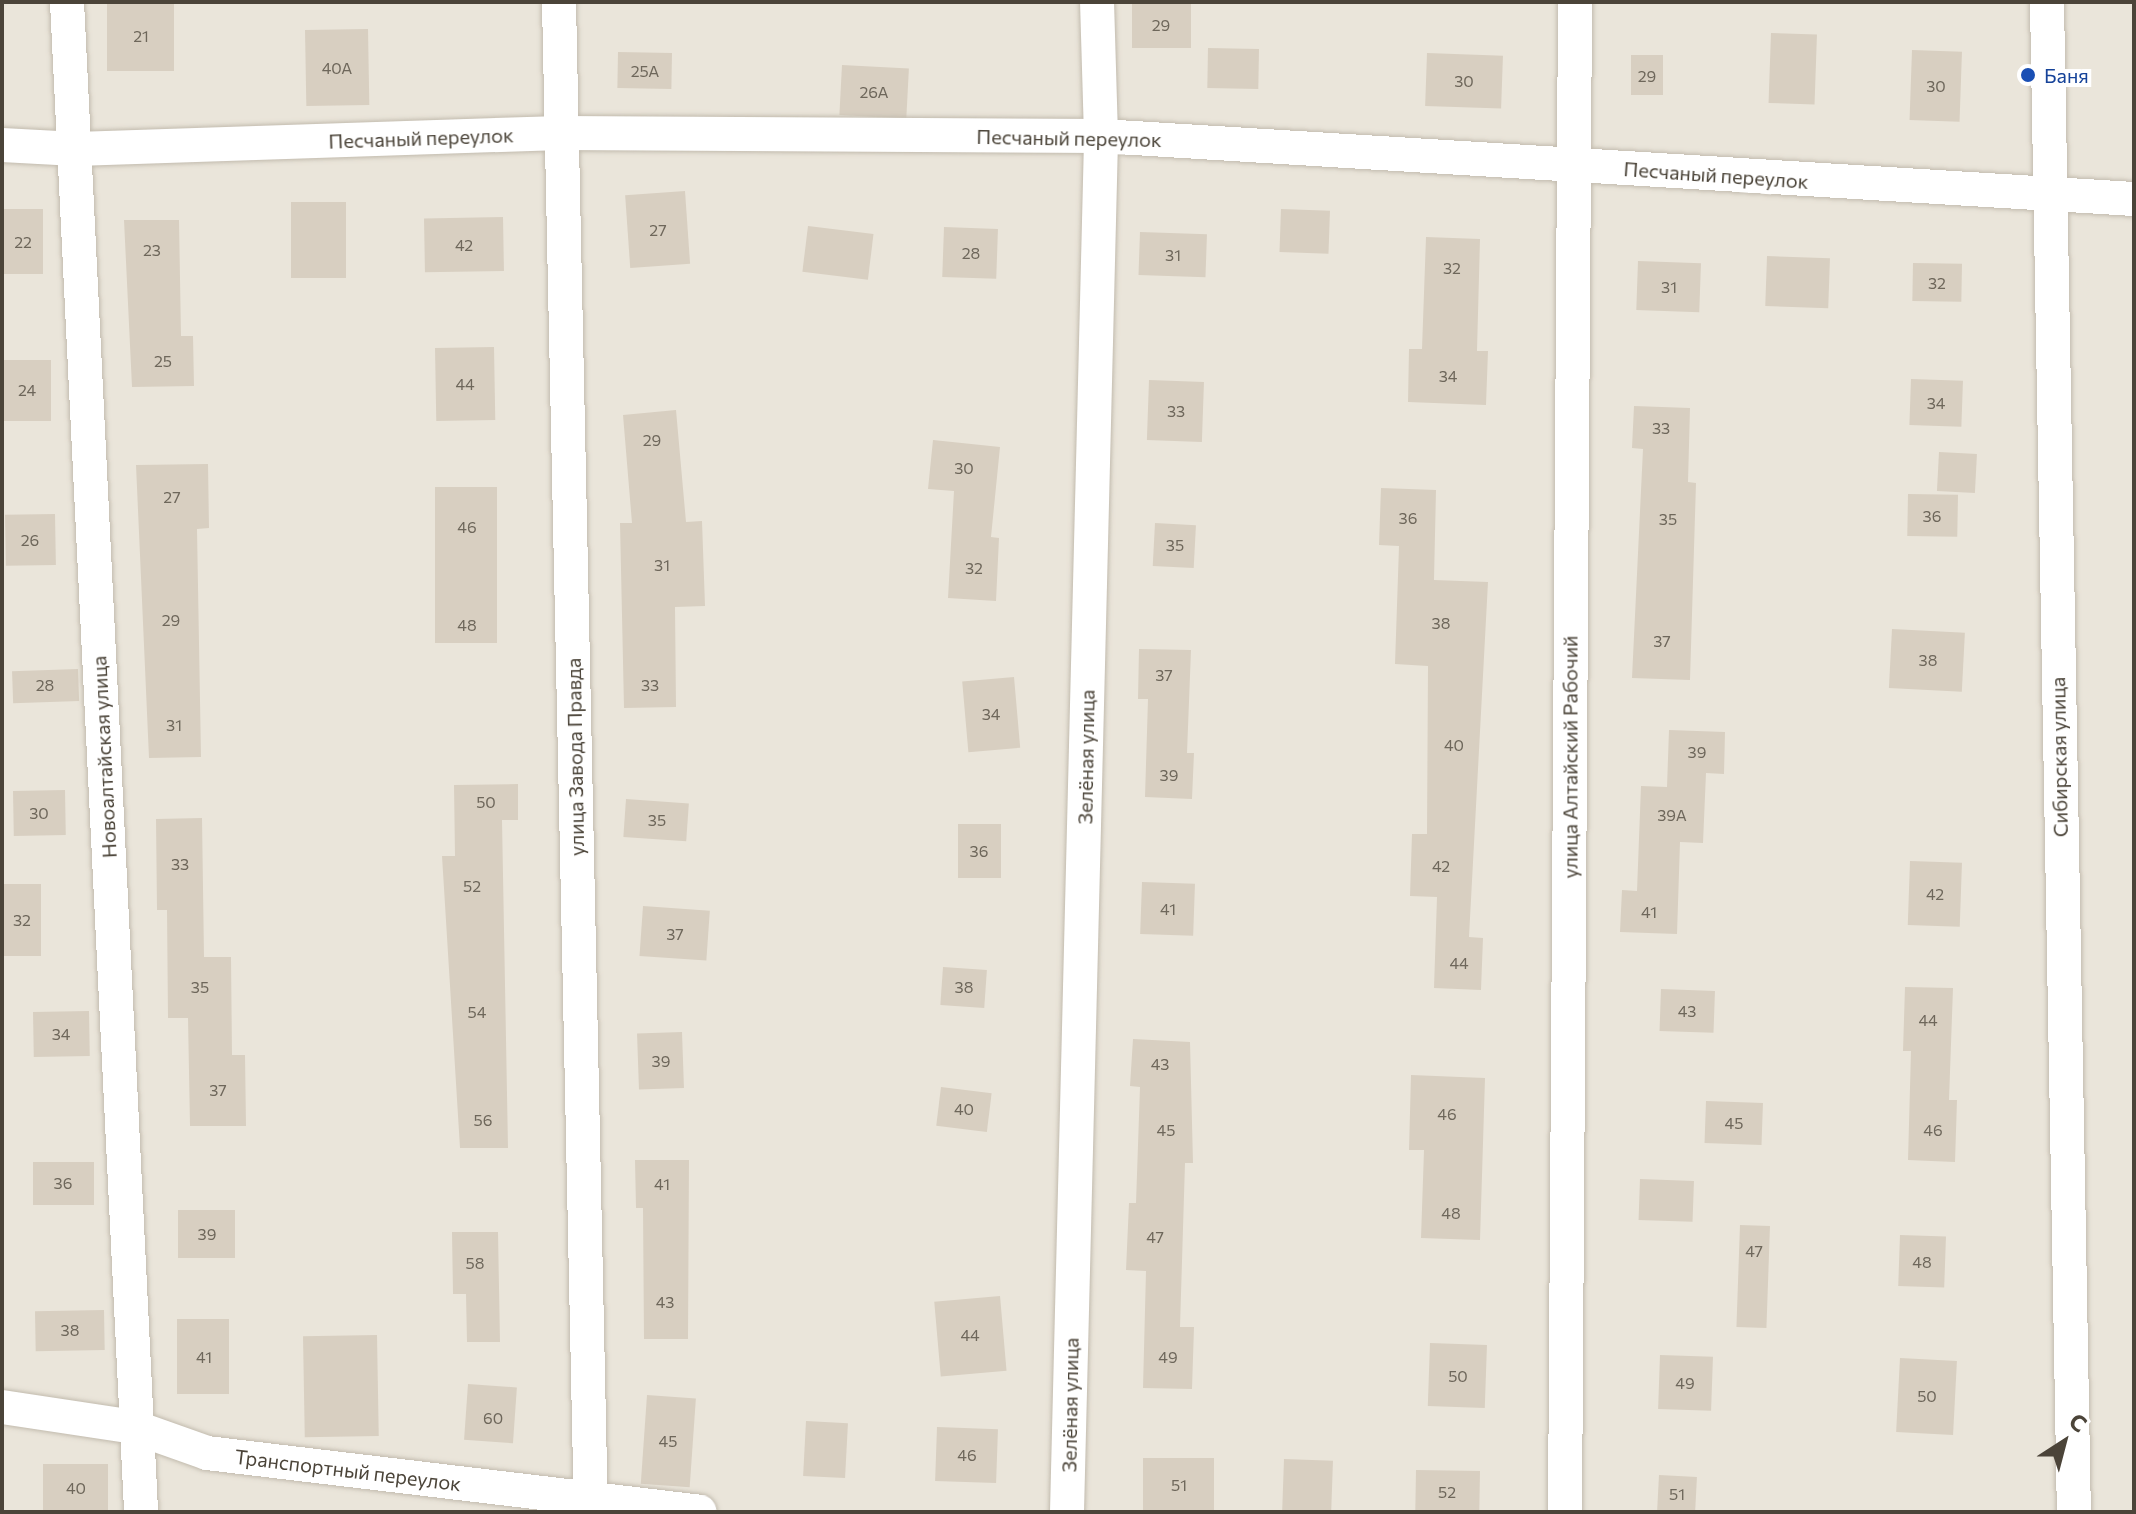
<!DOCTYPE html>
<meta charset="utf-8">
<style>
body{margin:0}
#map{position:relative;width:2136px;height:1514px;overflow:hidden;background:#f6f3ec;font-family:Commissioner,sans-serif}
div>[style]{position:absolute}
[style*='--x']{left:calc(var(--x)*1px);top:calc(var(--y)*1px);width:calc(var(--w)*1px);rotate:calc(var(--a)*1deg)}
.residential>*{inset:0;background:#eae5da;transform-origin:0 0}
.building>*{inset:0;background:#d8cfc1;transform-origin:0 0}
.roads{filter:drop-shadow(0 0 2px #c2bbae) drop-shadow(0 0 2px #c2bbae)}
.minor>*{height:34px;margin:-17px;padding:0 17px;transform-origin:17px;border-radius:17px;background:#fff}
.dots>*{width:22px;height:22px;translate:-50% -50%;box-sizing:border-box;border:4px solid #fff;border-radius:50%}
span{translate:-50% -50%;white-space:nowrap;text-align:center;line-height:1.15;-webkit-text-stroke:8px #fff;paint-order:stroke}
.number-label{font-size:16px;color:#6e675b}
.number-label span{-webkit-text-stroke-width:0}
.transit-label{font-size:20px;color:#164399}
.left{translate:0 -50%;text-align:left}
.street-label{font-size:20px;color:#4b4439}
.frame{position:absolute;inset:0;border:4px solid #4b4439;pointer-events:none}
.north{position:absolute;left:2024px;top:1402px;width:80px;height:80px;-webkit-text-stroke:6px #fff;paint-order:stroke;rotate:36deg;font-size:22px;font-weight:700;line-height:32px;text-align:center;color:#4b4439}
.north::after{content:'';display:block;margin:auto;width:28px;height:36px;background:#4b4439;clip-path:polygon(50% 0,100% 100%,50% 72%,0 100%)}
</style>
<div id="map">
<div class="residential">
<i style="left:2px;top:2px;width:2132px;height:1510px"></i>
</div>
<div class="building">
<i style="left:107px;top:2px;width:67px;height:69px"></i>
<i style="left:1132px;top:2px;width:59px;height:46px"></i>
<i style="left:368px;top:29px;width:76px;height:63px;rotate:89deg"></i>
<i style="left:1771px;top:33px;width:46px;height:70px;rotate:2deg"></i>
<i style="left:1208px;top:48px;width:51px;height:40px;rotate:1deg"></i>
<i style="left:1912px;top:50px;width:50px;height:70px;rotate:2deg"></i>
<i style="left:618px;top:52px;width:54px;height:36px;rotate:1deg"></i>
<i style="left:1427px;top:53px;width:76px;height:53px;rotate:2deg"></i>
<i style="left:1663px;top:55px;width:40px;height:32px;rotate:90deg"></i>
<i style="left:842px;top:65px;width:67px;height:50px;rotate:3deg"></i>
<i style="left:685px;top:191px;width:73px;height:60px;rotate:86deg"></i>
<i style="left:291px;top:202px;width:55px;height:76px"></i>
<i style="left:2px;top:209px;width:41px;height:65px"></i>
<i style="left:1281px;top:209px;width:49px;height:43px;rotate:2deg"></i>
<i style="left:503px;top:217px;width:54px;height:79px;rotate:89deg"></i>
<i style="clip-path:polygon(124px 220px,179px 220px,181px 336px,193px 336px,194px 386px,132px 387px)"></i>
<i style="left:808px;top:226px;width:66px;height:46px;rotate:7deg"></i>
<i style="left:944px;top:227px;width:54px;height:50px;rotate:2deg"></i>
<i style="left:1140px;top:232px;width:67px;height:43px;rotate:2deg"></i>
<i style="clip-path:polygon(1426px 237px,1480px 239px,1477px 351px,1488px 351px,1486px 405px,1408px 402px,1409px 349px,1422px 349px)"></i>
<i style="left:1767px;top:256px;width:63px;height:50px;rotate:2deg"></i>
<i style="left:1638px;top:261px;width:63px;height:49px;rotate:2deg"></i>
<i style="left:1913px;top:263px;width:49px;height:38px;rotate:1deg"></i>
<i style="left:494px;top:347px;width:73px;height:59px;rotate:89deg"></i>
<i style="left:2px;top:360px;width:49px;height:61px"></i>
<i style="left:1911px;top:379px;width:52px;height:46px;rotate:2deg"></i>
<i style="left:1149px;top:380px;width:55px;height:60px;rotate:2deg"></i>
<i style="clip-path:polygon(1634px 406px,1690px 408px,1688px 482px,1696px 483px,1690px 680px,1632px 678px,1643px 449px,1632px 448px)"></i>
<i style="clip-path:polygon(676px 410px,686px 522px,702px 521px,705px 606px,675px 607px,676px 707px,624px 708px,620px 523px,632px 523px,623px 415px)"></i>
<i style="clip-path:polygon(933px 440px,1000px 447px,991px 537px,999px 538px,996px 601px,948px 598px,954px 491px,928px 489px)"></i>
<i style="left:1939px;top:452px;width:38px;height:39px;rotate:3deg"></i>
<i style="clip-path:polygon(208px 464px,209px 528px,197px 529px,201px 757px,149px 758px,136px 465px)"></i>
<i style="left:435px;top:487px;width:62px;height:156px"></i>
<i style="clip-path:polygon(1381px 488px,1436px 490px,1434px 580px,1488px 582px,1469px 937px,1483px 938px,1481px 990px,1434px 988px,1437px 897px,1410px 896px,1412px 834px,1427px 834px,1428px 666px,1395px 664px,1399px 546px,1379px 545px)"></i>
<i style="left:1908px;top:494px;width:50px;height:42px;rotate:1deg"></i>
<i style="left:55px;top:514px;width:51px;height:50px;rotate:89deg"></i>
<i style="left:1155px;top:523px;width:41px;height:43px;rotate:3deg"></i>
<i style="left:1892px;top:629px;width:73px;height:59px;rotate:3deg"></i>
<i style="clip-path:polygon(1139px 649px,1191px 650px,1187px 753px,1194px 753px,1192px 799px,1145px 797px,1148px 699px,1138px 699px)"></i>
<i style="left:78px;top:669px;width:32px;height:66px;rotate:88deg"></i>
<i style="left:1014px;top:677px;width:71px;height:52px;rotate:85deg"></i>
<i style="clip-path:polygon(1669px 730px,1725px 732px,1724px 774px,1706px 773px,1703px 843px,1680px 842px,1677px 934px,1620px 932px,1622px 890px,1637px 891px,1641px 786px,1667px 787px)"></i>
<i style="clip-path:polygon(518px 784px,518px 820px,502px 820px,508px 1148px,460px 1148px,442px 856px,455px 856px,454px 785px)"></i>
<i style="left:65px;top:790px;width:45px;height:52px;rotate:89deg"></i>
<i style="left:626px;top:799px;width:63px;height:38px;rotate:4deg"></i>
<i style="clip-path:polygon(202px 818px,204px 957px,231px 957px,232px 1055px,245px 1055px,246px 1126px,190px 1126px,188px 1018px,168px 1018px,167px 910px,157px 910px,156px 819px)"></i>
<i style="left:958px;top:824px;width:43px;height:54px"></i>
<i style="left:1910px;top:861px;width:52px;height:64px;rotate:2deg"></i>
<i style="left:1142px;top:882px;width:53px;height:52px;rotate:2deg"></i>
<i style="left:2px;top:884px;width:39px;height:72px"></i>
<i style="left:643px;top:906px;width:67px;height:50px;rotate:4deg"></i>
<i style="left:943px;top:967px;width:44px;height:38px;rotate:4deg"></i>
<i style="clip-path:polygon(1905px 987px,1953px 988px,1949px 1100px,1957px 1100px,1955px 1162px,1908px 1160px,1911px 1051px,1903px 1051px)"></i>
<i style="left:1661px;top:989px;width:54px;height:42px;rotate:2deg"></i>
<i style="left:89px;top:1011px;width:45px;height:56px;rotate:89deg"></i>
<i style="left:682px;top:1032px;width:56px;height:45px;rotate:88deg"></i>
<i style="clip-path:polygon(1133px 1039px,1190px 1042px,1193px 1163px,1185px 1163px,1180px 1327px,1194px 1327px,1192px 1389px,1143px 1388px,1146px 1271px,1126px 1270px,1129px 1203px,1136px 1203px,1140px 1087px,1130px 1086px)"></i>
<i style="clip-path:polygon(1411px 1075px,1485px 1078px,1480px 1240px,1421px 1238px,1424px 1150px,1409px 1150px)"></i>
<i style="left:941px;top:1087px;width:51px;height:39px;rotate:7deg"></i>
<i style="left:1706px;top:1101px;width:57px;height:42px;rotate:2deg"></i>
<i style="clip-path:polygon(635px 1160px,689px 1160px,688px 1339px,644px 1339px,643px 1208px,636px 1208px)"></i>
<i style="left:33px;top:1162px;width:61px;height:43px"></i>
<i style="left:1640px;top:1179px;width:54px;height:41px;rotate:2deg"></i>
<i style="left:178px;top:1210px;width:57px;height:48px"></i>
<i style="left:1740px;top:1225px;width:30px;height:102px;rotate:2deg"></i>
<i style="clip-path:polygon(452px 1232px,498px 1232px,500px 1342px,467px 1342px,466px 1294px,453px 1294px)"></i>
<i style="left:1900px;top:1235px;width:46px;height:51px;rotate:2deg"></i>
<i style="left:1000px;top:1296px;width:75px;height:66px;rotate:85deg"></i>
<i style="left:104px;top:1310px;width:40px;height:69px;rotate:89deg"></i>
<i style="left:177px;top:1319px;width:52px;height:75px"></i>
<i style="left:377px;top:1335px;width:101px;height:74px;rotate:89deg"></i>
<i style="left:1430px;top:1343px;width:57px;height:63px;rotate:2deg"></i>
<i style="left:1660px;top:1355px;width:53px;height:54px;rotate:2deg"></i>
<i style="left:1900px;top:1358px;width:57px;height:74px;rotate:3deg"></i>
<i style="left:468px;top:1384px;width:49px;height:56px;rotate:4deg"></i>
<i style="left:647px;top:1395px;width:49px;height:89px;rotate:4deg"></i>
<i style="left:806px;top:1421px;width:42px;height:55px;rotate:3deg"></i>
<i style="left:937px;top:1427px;width:61px;height:54px;rotate:2deg"></i>
<i style="left:1214px;top:1458px;width:53px;height:71px;rotate:90deg"></i>
<i style="left:1284px;top:1459px;width:49px;height:53px;rotate:2deg"></i>
<i style="left:43px;top:1464px;width:65px;height:48px"></i>
<i style="left:1416px;top:1470px;width:64px;height:42px;rotate:1deg"></i>
<i style="left:1659px;top:1475px;width:38px;height:37px;rotate:3deg"></i>
</div>
<div class="roads">
<div class="minor">
<i style="--x:67;--y:2;--w:1512;--a:87.19"></i>
<i style="--x:559;--y:2;--w:1510;--a:88.79"></i>
<i style="--x:2047;--y:2;--w:1510;--a:88.98"></i>
<i style="--x:2;--y:145;--w:74;--a:3.1"></i>
<i style="--x:76;--y:149;--w:485;--a:-1.9"></i>
<i style="--x:561;--y:133;--w:540;--a:0.32"></i>
<i style="--x:1101;--y:136;--w:1035;--a:3.49"></i>
<i style="--x:2;--y:1407;--w:134;--a:8.6"></i>
<i style="--x:134;--y:1427;--w:77;--a:19.6"></i>
<i style="--x:207;--y:1453;--w:496;--a:6.8"></i>
<i style="--x:1067;--y:1512;--w:1376;--a:-88.58"></i>
<i style="--x:1101;--y:136;--w:134;--a:-91.7"></i>
<i style="--x:1565;--y:1512;--w:1510;--a:-89.62"></i>
</div>
</div>
<div class="dots">
<i style="left:2028px;top:75px;background:#1a4fb4"></i>
</div>
<div class="number-label">
<span style="left:1161px;top:25px">29</span>
<span style="left:141px;top:36px">21</span>
<span style="left:337px;top:68px">40А</span>
<span style="left:645px;top:71px">25А</span>
<span style="left:1647px;top:76px">29</span>
<span style="left:1464px;top:81px">30</span>
<span style="left:1936px;top:86px">30</span>
<span style="left:874px;top:92px">26А</span>
<span style="left:658px;top:230px">27</span>
<span style="left:23px;top:242px">22</span>
<span style="left:464px;top:245px">42</span>
<span style="left:152px;top:250px">23</span>
<span style="left:971px;top:253px">28</span>
<span style="left:1173px;top:255px">31</span>
<span style="left:1452px;top:268px">32</span>
<span style="left:1937px;top:283px">32</span>
<span style="left:1669px;top:287px">31</span>
<span style="left:163px;top:361px">25</span>
<span style="left:1448px;top:376px">34</span>
<span style="left:465px;top:384px">44</span>
<span style="left:27px;top:390px">24</span>
<span style="left:1936px;top:403px">34</span>
<span style="left:1176px;top:411px">33</span>
<span style="left:1661px;top:428px">33</span>
<span style="left:652px;top:440px">29</span>
<span style="left:964px;top:468px">30</span>
<span style="left:172px;top:497px">27</span>
<span style="left:1932px;top:516px">36</span>
<span style="left:1408px;top:518px">36</span>
<span style="left:1668px;top:519px">35</span>
<span style="left:467px;top:527px">46</span>
<span style="left:30px;top:540px">26</span>
<span style="left:1175px;top:545px">35</span>
<span style="left:662px;top:565px">31</span>
<span style="left:974px;top:568px">32</span>
<span style="left:171px;top:620px">29</span>
<span style="left:1441px;top:623px">38</span>
<span style="left:467px;top:625px">48</span>
<span style="left:1662px;top:641px">37</span>
<span style="left:1928px;top:660px">38</span>
<span style="left:1164px;top:675px">37</span>
<span style="left:45px;top:685px">28</span>
<span style="left:650px;top:685px">33</span>
<span style="left:991px;top:714px">34</span>
<span style="left:174px;top:725px">31</span>
<span style="left:1454px;top:745px">40</span>
<span style="left:1697px;top:752px">39</span>
<span style="left:1169px;top:775px">39</span>
<span style="left:486px;top:802px">50</span>
<span style="left:39px;top:813px">30</span>
<span style="left:1672px;top:815px">39А</span>
<span style="left:657px;top:820px">35</span>
<span style="left:979px;top:851px">36</span>
<span style="left:180px;top:864px">33</span>
<span style="left:1441px;top:866px">42</span>
<span style="left:472px;top:886px">52</span>
<span style="left:1935px;top:894px">42</span>
<span style="left:1168px;top:909px">41</span>
<span style="left:1649px;top:912px">41</span>
<span style="left:22px;top:920px">32</span>
<span style="left:675px;top:934px">37</span>
<span style="left:1459px;top:963px">44</span>
<span style="left:200px;top:987px">35</span>
<span style="left:964px;top:987px">38</span>
<span style="left:1687px;top:1011px">43</span>
<span style="left:477px;top:1012px">54</span>
<span style="left:1928px;top:1020px">44</span>
<span style="left:61px;top:1034px">34</span>
<span style="left:661px;top:1061px">39</span>
<span style="left:1160px;top:1064px">43</span>
<span style="left:218px;top:1090px">37</span>
<span style="left:964px;top:1109px">40</span>
<span style="left:1447px;top:1114px">46</span>
<span style="left:483px;top:1120px">56</span>
<span style="left:1734px;top:1123px">45</span>
<span style="left:1166px;top:1130px">45</span>
<span style="left:1933px;top:1130px">46</span>
<span style="left:63px;top:1183px">36</span>
<span style="left:662px;top:1184px">41</span>
<span style="left:1451px;top:1213px">48</span>
<span style="left:207px;top:1234px">39</span>
<span style="left:1155px;top:1237px">47</span>
<span style="left:1754px;top:1251px">47</span>
<span style="left:1922px;top:1262px">48</span>
<span style="left:475px;top:1263px">58</span>
<span style="left:665px;top:1302px">43</span>
<span style="left:70px;top:1330px">38</span>
<span style="left:970px;top:1335px">44</span>
<span style="left:204px;top:1357px">41</span>
<span style="left:1168px;top:1357px">49</span>
<span style="left:1458px;top:1376px">50</span>
<span style="left:1685px;top:1383px">49</span>
<span style="left:1927px;top:1396px">50</span>
<span style="left:493px;top:1418px">60</span>
<span style="left:668px;top:1441px">45</span>
<span style="left:967px;top:1455px">46</span>
<span style="left:1179px;top:1485px">51</span>
<span style="left:76px;top:1488px">40</span>
<span style="left:1447px;top:1492px">52</span>
<span style="left:1677px;top:1494px">51</span>
</div>
<div class="transit-label">
<span class="left" style="left:2044px;top:75px">Баня</span>
</div>
<div class="street-label">
<span style="left:421px;top:138px;rotate:-2deg">Песчаный переулок</span>
<span style="left:1069px;top:138px;rotate:1deg">Песчаный переулок</span>
<span style="left:1716px;top:175px;rotate:4deg">Песчаный переулок</span>
<span style="left:104px;top:757px;rotate:-93deg">Новоалтайская улица</span>
<span style="left:575px;top:757px;rotate:-91deg">улица Завода Правда</span>
<span style="left:1086px;top:757px;rotate:-89deg">Зелёная улица</span>
<span style="left:1570px;top:757px;rotate:-90deg">улица Алтайский Рабочий</span>
<span style="left:2059px;top:757px;rotate:-91deg">Сибирская улица</span>
<span style="left:1070px;top:1405px;rotate:-89deg">Зелёная улица</span>
<span style="left:348px;top:1470px;rotate:7deg">Транспортный переулок</span>
</div>
<div class="frame"></div>
<div class="north">С</div>
</div>
